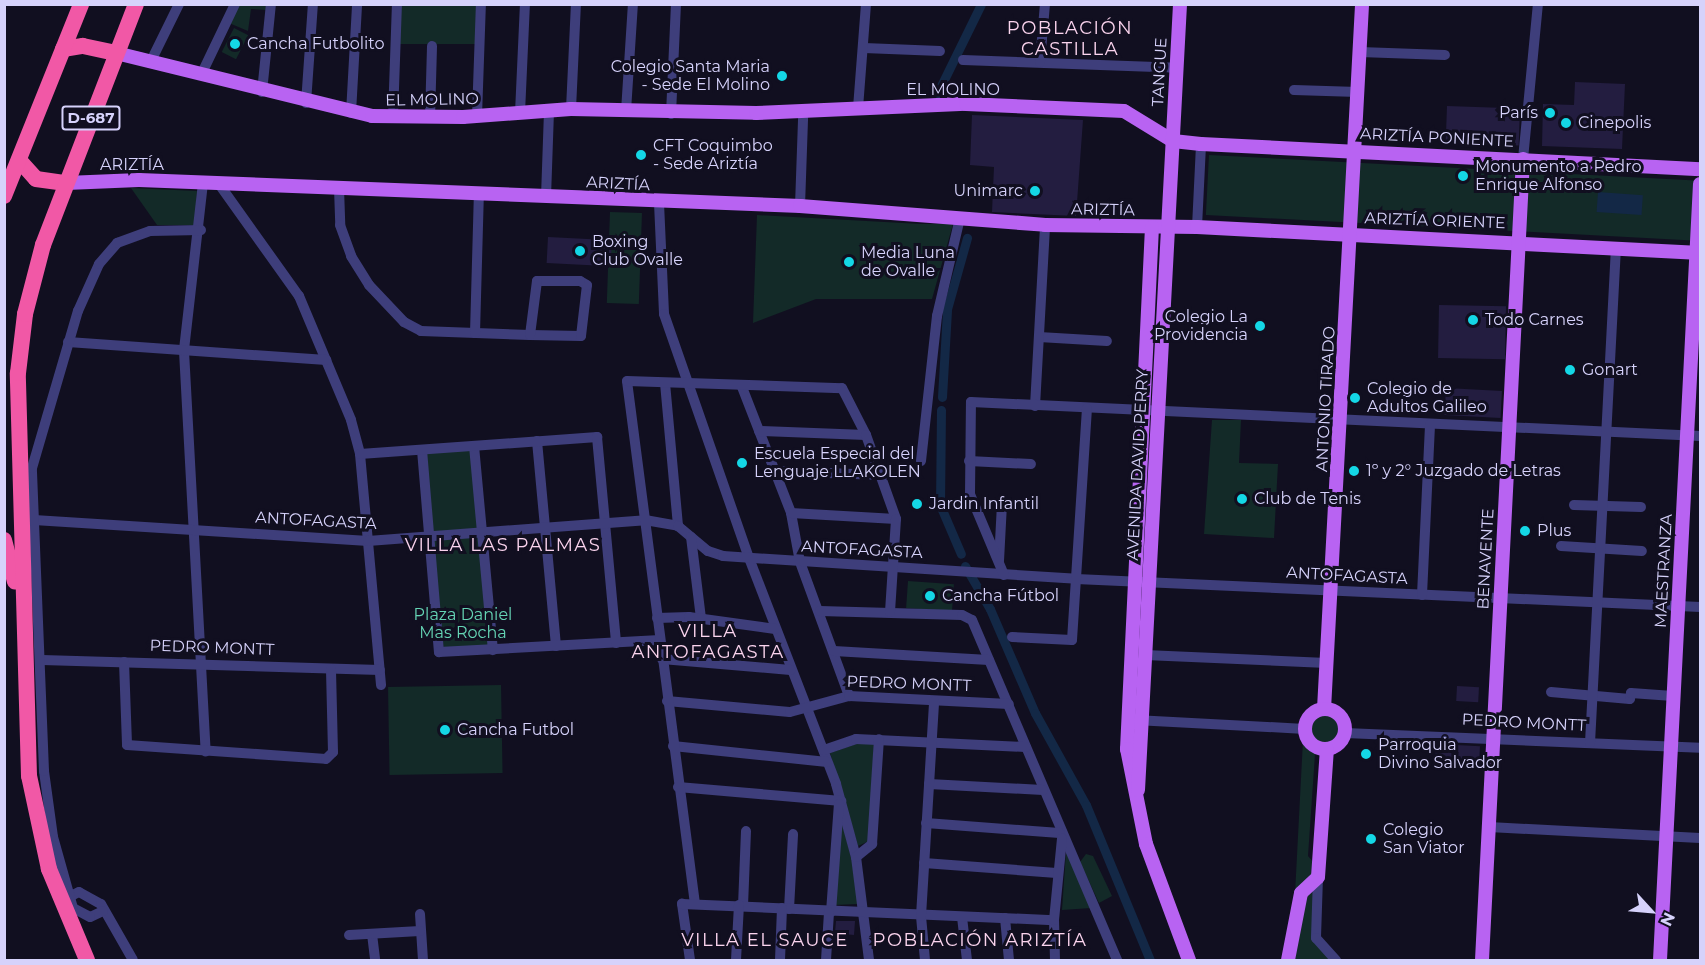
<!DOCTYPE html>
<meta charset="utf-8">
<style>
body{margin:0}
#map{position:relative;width:1705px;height:965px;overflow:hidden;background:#110f20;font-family:Montserrat,sans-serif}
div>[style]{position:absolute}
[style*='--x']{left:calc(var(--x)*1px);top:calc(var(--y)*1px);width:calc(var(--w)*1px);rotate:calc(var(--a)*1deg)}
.green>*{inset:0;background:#132a28;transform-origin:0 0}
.round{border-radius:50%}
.water>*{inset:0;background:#132846;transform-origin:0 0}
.canal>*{height:9px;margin:-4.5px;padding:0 4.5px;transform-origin:4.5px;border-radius:4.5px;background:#132846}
.building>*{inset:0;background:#231d40;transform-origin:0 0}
.minor>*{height:10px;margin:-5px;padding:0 5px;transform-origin:5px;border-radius:5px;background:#3e3e7b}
.major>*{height:14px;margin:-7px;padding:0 7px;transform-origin:7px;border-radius:7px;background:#b863f2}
.major>.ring{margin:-7px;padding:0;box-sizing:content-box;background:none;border:14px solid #b863f2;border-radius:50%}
.highway>*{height:16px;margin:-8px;padding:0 8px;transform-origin:8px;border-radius:8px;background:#f158a6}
.dots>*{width:16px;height:16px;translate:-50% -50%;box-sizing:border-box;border:3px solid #110f20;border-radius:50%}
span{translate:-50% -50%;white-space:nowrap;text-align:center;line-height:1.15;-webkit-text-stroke:6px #110f20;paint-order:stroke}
.shield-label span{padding:2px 4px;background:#110f20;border:2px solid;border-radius:4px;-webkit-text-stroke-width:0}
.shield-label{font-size:15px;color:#d6d2fb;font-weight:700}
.poi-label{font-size:16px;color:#d6d2fb}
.left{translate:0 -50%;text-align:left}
.right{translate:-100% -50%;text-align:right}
.street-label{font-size:16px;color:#d6d2fb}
.park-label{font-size:16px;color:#65d5b5}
.neighbourhood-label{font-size:18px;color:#fbd4ee;letter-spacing:1.5px}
.frame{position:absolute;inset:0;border:6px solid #d6d2fb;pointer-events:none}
.north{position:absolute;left:1621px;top:881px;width:60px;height:60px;-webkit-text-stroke:4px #110f20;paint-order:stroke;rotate:116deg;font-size:16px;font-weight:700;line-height:24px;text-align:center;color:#d6d2fb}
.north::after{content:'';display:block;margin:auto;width:21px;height:27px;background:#d6d2fb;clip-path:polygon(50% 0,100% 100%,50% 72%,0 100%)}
</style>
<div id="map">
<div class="green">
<i style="clip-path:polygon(238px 5px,267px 5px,266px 10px,251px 9px,248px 31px,229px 23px)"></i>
<i style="left:400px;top:5px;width:78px;height:39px"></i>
<i style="left:234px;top:28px;width:16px;height:27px;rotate:27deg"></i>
<i style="left:1209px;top:155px;width:492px;height:60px;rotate:3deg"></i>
<i style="clip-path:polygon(131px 188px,197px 191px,195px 225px,157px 225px)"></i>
<i style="left:610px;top:212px;width:32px;height:91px;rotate:2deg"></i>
<i style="clip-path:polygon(757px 215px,921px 224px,953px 224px,932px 299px,816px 299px,753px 323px)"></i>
<i style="clip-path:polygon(1212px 420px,1241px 420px,1239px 463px,1278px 464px,1274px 538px,1204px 534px)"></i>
<i style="left:471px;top:449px;width:83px;height:46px;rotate:84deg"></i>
<i style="left:480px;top:536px;width:113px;height:48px;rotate:84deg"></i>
<i style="left:908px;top:581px;width:46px;height:27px;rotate:4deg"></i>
<i style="left:501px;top:685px;width:88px;height:113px;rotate:89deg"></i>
<i class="round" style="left:1310px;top:714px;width:30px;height:30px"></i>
<i style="clip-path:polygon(1303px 740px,1315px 754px,1308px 856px,1314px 863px,1312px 876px,1295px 894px)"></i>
<i style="clip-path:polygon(874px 743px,869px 841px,858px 846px,830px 753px,856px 744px)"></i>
<i style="clip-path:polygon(841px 818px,852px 861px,858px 904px,834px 905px)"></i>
<i style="clip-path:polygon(1066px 852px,1091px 908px,1062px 910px)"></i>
<i style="clip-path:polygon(1086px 854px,1093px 856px,1112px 896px,1099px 903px,1080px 862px)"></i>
<i style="clip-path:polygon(1315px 886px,1313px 938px,1332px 960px,1295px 960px,1303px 897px)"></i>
</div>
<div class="water">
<i style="left:1598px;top:192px;width:45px;height:20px;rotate:4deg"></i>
</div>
<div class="canal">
<i style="--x:936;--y:96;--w:102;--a:-63.9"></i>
<i style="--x:942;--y:397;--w:88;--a:-86.7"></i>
<i style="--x:947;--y:309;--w:74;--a:-74.3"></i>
<i style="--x:941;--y:410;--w:95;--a:90.6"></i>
<i style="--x:940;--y:505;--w:53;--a:66.8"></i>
<i style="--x:965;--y:566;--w:50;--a:59.8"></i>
<i style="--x:990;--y:609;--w:113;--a:66.6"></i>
<i style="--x:1035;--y:713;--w:105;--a:61"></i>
<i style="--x:1086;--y:805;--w:168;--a:67.6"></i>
</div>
<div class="building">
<i style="clip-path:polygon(1575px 82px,1625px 84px,1622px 149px,1542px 146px,1543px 104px,1574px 105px)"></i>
<i style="left:1447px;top:106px;width:73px;height:37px;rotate:2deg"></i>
<i style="clip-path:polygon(972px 115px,1083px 120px,1076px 216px,992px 212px,994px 167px,970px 165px)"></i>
<i style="left:548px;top:237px;width:64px;height:26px;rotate:3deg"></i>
<i style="left:1439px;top:305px;width:67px;height:53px;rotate:1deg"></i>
<i style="left:1446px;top:388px;width:56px;height:27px;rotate:3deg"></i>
<i style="left:1457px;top:686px;width:22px;height:15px;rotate:3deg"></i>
<i style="left:1436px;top:744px;width:44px;height:17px;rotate:3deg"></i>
<i style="clip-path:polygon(836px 921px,855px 921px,854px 935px,835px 933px)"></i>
</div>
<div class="minor">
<i style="--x:864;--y:48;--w:76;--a:2.3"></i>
<i style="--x:1360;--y:52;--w:85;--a:2"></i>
<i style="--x:963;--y:60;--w:214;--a:2.1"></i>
<i style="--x:1040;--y:62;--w:58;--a:-85.1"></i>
<i style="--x:150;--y:63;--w:66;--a:-63.8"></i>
<i style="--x:202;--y:73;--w:76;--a:-64.4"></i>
<i style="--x:1294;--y:90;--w:64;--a:1.8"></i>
<i style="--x:262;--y:92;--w:88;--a:-84.2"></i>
<i style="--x:306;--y:103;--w:99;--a:-86"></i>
<i style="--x:858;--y:108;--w:104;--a:-85.6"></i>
<i style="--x:571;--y:109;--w:105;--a:-87.3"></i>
<i style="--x:626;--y:111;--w:107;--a:-86.3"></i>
<i style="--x:351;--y:113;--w:109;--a:-86.8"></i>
<i style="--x:520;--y:113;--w:109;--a:-87.4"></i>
<i style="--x:671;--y:114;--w:110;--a:-87.4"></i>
<i style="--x:477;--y:116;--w:112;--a:-88"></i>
<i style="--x:393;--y:117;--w:113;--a:-88"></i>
<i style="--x:430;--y:118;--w:72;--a:-88.4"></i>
<i style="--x:1523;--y:159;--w:156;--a:-84.5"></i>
<i style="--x:203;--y:183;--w:169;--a:96.5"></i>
<i style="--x:184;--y:351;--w:401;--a:86.9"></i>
<i style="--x:219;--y:184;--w:138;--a:54.5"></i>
<i style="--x:299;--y:296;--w:134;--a:67.2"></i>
<i style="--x:351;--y:420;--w:35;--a:75"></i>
<i style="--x:360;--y:454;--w:232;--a:84.8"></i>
<i style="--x:339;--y:188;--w:37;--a:88"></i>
<i style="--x:340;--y:225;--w:33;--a:70"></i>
<i style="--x:351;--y:256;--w:34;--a:58"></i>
<i style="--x:369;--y:285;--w:51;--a:46.6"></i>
<i style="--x:404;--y:322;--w:19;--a:28"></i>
<i style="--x:421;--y:331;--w:109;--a:2.1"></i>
<i style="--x:530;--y:335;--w:51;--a:1.1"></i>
<i style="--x:581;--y:336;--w:51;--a:-83.3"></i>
<i style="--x:587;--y:285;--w:8;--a:-150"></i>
<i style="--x:580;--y:281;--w:43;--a:180"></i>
<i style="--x:537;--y:281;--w:54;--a:97.4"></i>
<i style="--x:546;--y:197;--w:86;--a:-88"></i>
<i style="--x:659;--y:203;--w:111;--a:87.4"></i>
<i style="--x:664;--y:314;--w:258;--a:70.8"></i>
<i style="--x:749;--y:558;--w:242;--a:68.9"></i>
<i style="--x:836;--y:784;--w:76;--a:74.7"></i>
<i style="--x:856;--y:857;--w:104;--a:82.8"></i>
<i style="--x:800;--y:206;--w:88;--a:-88"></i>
<i style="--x:1197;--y:227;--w:83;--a:-87.2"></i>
<i style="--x:475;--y:333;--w:139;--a:-88.4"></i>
<i style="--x:1039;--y:337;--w:68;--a:3.4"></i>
<i style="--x:68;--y:342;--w:259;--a:4"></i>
<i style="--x:665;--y:383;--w:144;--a:84.8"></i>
<i style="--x:742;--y:387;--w:135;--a:68.7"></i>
<i style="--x:791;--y:513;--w:50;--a:79.6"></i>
<i style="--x:800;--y:562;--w:143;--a:69.9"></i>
<i style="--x:1035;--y:406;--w:181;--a:-86.8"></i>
<i style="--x:759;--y:431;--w:107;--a:2.1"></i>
<i style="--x:537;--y:441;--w:206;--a:84.7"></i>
<i style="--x:474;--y:446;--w:205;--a:84.7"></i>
<i style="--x:422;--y:450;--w:203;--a:85.2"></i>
<i style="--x:439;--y:652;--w:221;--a:-3.1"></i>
<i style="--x:360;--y:454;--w:238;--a:-4.1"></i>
<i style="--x:597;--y:437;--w:207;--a:84.7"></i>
<i style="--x:921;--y:461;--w:146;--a:-83.7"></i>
<i style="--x:937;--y:316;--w:101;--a:-76.8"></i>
<i style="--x:969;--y:461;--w:62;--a:2.8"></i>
<i style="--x:775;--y:471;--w:105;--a:2.2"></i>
<i style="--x:1574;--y:505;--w:67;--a:1.7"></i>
<i style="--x:791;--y:513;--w:105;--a:3.3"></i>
<i style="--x:34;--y:520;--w:335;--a:3.6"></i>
<i style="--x:368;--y:541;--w:278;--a:-4.3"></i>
<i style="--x:645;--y:520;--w:34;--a:10"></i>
<i style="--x:678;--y:526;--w:39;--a:40"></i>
<i style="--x:708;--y:551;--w:16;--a:18"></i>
<i style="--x:723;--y:556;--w:354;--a:3.7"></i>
<i style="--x:1076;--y:579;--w:625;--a:2.57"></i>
<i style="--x:691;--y:537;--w:83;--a:83"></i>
<i style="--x:1561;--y:546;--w:81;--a:3.5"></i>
<i style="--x:999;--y:561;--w:57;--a:-87"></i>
<i style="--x:1004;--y:575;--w:88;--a:-112.8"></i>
<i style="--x:970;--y:494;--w:92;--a:-89.4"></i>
<i style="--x:971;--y:402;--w:730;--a:2.67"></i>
<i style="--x:1422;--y:595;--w:171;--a:-87.3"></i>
<i style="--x:820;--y:611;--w:142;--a:1.6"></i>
<i style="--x:962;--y:615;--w:11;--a:27"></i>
<i style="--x:972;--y:620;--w:370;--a:66.9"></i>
<i style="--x:657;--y:618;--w:32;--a:-2"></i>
<i style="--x:689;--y:617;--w:87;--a:7.9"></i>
<i style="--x:1012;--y:637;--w:60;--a:2.9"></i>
<i style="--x:1072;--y:640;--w:232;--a:-86.3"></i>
<i style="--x:834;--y:651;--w:155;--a:3.3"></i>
<i style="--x:1145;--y:655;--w:182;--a:2.5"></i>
<i style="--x:662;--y:659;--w:129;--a:4.9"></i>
<i style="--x:42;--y:660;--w:338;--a:1.7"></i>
<i style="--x:124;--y:662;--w:83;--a:87.9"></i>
<i style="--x:127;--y:745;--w:199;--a:4"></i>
<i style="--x:326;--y:759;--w:10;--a:-45"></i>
<i style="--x:333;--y:752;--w:83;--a:-91.4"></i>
<i style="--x:1551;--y:692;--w:79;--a:5.1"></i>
<i style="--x:1630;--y:699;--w:6;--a:-81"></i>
<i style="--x:1631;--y:693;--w:42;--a:4.1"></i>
<i style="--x:667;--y:701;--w:123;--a:5.1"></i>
<i style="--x:790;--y:712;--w:61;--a:-15.2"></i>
<i style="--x:849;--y:696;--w:160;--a:2.9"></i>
<i style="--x:1135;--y:720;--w:170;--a:3"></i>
<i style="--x:1345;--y:733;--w:355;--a:2.4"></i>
<i style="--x:1590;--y:743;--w:496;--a:-87"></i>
<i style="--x:673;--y:746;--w:155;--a:5.9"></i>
<i style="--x:824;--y:750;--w:34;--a:-19"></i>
<i style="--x:856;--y:739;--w:170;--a:2.7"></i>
<i style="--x:929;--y:784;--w:114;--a:3"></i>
<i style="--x:678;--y:787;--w:164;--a:4.9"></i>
<i style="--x:926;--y:823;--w:134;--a:4.3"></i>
<i style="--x:1489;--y:827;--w:211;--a:3"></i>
<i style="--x:856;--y:857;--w:21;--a:-39"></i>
<i style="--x:872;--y:844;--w:105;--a:-86.2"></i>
<i style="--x:924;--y:863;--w:133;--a:4.3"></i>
<i style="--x:1318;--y:877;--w:61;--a:91.9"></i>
<i style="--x:1316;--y:938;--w:30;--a:48"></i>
<i style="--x:71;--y:896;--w:9;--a:-27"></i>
<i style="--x:79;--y:892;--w:25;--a:29"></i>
<i style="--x:101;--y:904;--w:64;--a:60.3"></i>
<i style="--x:695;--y:904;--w:527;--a:-97.41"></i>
<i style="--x:627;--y:381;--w:215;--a:1.9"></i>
<i style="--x:842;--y:388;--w:53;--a:62.9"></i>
<i style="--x:866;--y:435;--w:89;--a:70.3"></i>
<i style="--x:896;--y:519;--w:93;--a:93.7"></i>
<i style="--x:743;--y:906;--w:75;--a:-87.7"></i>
<i style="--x:789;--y:909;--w:75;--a:-86.9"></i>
<i style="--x:103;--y:911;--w:14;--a:155"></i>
<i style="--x:90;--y:917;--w:19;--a:-152"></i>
<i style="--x:73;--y:908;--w:74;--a:-105.7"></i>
<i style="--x:53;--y:837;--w:67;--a:-97.8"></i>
<i style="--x:44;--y:771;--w:303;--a:-92.3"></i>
<i style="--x:32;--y:468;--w:164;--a:-73.7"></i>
<i style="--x:78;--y:311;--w:51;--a:-65.9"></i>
<i style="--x:99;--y:264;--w:28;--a:-49"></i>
<i style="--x:117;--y:243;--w:35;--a:-20"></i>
<i style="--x:150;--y:231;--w:51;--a:-1.1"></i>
<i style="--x:831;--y:912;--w:108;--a:-85.8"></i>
<i style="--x:420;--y:914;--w:46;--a:86.3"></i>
<i style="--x:962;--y:917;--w:43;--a:83.4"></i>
<i style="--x:1005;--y:918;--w:42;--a:84.6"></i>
<i style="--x:372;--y:934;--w:26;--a:83"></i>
<i style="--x:349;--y:935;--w:71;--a:-3.2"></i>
<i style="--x:690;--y:960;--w:57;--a:-98.1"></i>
<i style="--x:682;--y:904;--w:372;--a:2.5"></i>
<i style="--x:736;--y:960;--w:55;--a:-86.9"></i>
<i style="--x:780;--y:960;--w:52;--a:-87.8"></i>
<i style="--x:826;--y:960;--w:48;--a:-86.4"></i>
<i style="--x:925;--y:960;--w:44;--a:-95.2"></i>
<i style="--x:921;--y:916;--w:215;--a:-86.5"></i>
<i style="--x:1055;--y:960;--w:40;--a:-91.4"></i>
<i style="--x:1054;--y:920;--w:82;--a:-84.4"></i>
</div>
<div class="major">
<i style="--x:116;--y:53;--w:264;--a:13.8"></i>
<i style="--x:372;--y:116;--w:91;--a:0.6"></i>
<i style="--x:463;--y:117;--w:108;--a:-4.2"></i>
<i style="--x:571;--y:109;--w:185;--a:1.2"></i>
<i style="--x:756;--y:113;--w:210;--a:-2.5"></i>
<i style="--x:966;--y:104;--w:158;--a:2.5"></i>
<i style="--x:1124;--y:111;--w:57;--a:31.5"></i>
<i style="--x:1173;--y:141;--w:28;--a:6"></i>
<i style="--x:1201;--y:144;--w:500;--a:2.9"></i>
<i style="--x:66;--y:183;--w:73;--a:-2.4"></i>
<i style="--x:139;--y:180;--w:662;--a:2.25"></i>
<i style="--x:800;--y:206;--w:246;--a:4.4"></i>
<i style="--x:1045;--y:225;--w:152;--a:0.8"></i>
<i style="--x:1197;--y:227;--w:504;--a:2.96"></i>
<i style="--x:1152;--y:227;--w:523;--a:92.74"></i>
<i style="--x:1127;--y:749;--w:97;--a:78.7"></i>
<i style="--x:1146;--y:844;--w:124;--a:69.7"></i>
<i style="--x:1324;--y:709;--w:706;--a:-86.91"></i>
<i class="ring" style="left:1305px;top:709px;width:26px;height:26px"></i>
<i style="--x:1138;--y:790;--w:787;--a:-86.94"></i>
<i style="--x:1288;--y:960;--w:68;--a:-79"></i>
<i style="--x:1301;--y:893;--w:23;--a:-43"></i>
<i style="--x:1318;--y:877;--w:128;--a:-86"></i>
<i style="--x:1482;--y:960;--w:802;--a:-87.07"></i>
<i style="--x:1660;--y:960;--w:777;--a:-87.05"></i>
</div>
<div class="highway">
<i style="--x:63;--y:49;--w:20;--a:-9"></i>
<i style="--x:83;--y:46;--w:34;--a:12"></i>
<i style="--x:19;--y:160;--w:25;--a:48"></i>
<i style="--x:36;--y:179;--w:30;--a:8"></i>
<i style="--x:4;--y:196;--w:207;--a:-68.1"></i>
<i style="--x:4;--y:540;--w:43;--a:75.3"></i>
<i style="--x:87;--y:960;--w:99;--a:-112.7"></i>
<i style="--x:49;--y:869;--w:95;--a:-102.1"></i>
<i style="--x:29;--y:776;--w:403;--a:-91.6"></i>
<i style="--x:18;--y:373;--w:59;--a:-83.2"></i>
<i style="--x:25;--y:314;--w:71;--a:-75.4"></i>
<i style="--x:43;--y:245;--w:258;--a:-68.9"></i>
</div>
<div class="dots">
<i style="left:235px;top:44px;background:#14d7e6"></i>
<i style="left:782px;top:76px;background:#14d7e6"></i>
<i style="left:1550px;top:113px;background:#14d7e6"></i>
<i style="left:1566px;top:123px;background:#14d7e6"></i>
<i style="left:641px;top:155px;background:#14d7e6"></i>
<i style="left:1463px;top:176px;background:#14d7e6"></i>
<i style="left:1035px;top:191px;background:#14d7e6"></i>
<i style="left:580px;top:251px;background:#14d7e6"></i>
<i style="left:849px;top:262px;background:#14d7e6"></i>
<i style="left:1473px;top:320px;background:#14d7e6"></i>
<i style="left:1260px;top:326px;background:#14d7e6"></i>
<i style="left:1570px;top:370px;background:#14d7e6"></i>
<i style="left:1355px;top:398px;background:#14d7e6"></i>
<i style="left:742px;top:463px;background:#14d7e6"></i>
<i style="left:1354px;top:471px;background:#14d7e6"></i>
<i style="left:1242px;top:499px;background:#14d7e6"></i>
<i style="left:917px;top:504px;background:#14d7e6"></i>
<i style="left:1525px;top:531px;background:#14d7e6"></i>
<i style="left:930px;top:596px;background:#14d7e6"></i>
<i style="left:445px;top:730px;background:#14d7e6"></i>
<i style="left:1366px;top:754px;background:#14d7e6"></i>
<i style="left:1371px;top:839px;background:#14d7e6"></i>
</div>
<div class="shield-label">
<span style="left:91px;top:118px">D-687</span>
</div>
<div class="poi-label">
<span class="left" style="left:247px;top:44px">Cancha Futbolito</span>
<span class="right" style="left:770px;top:76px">Colegio Santa Maria<br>- Sede El Molino</span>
<span class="right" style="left:1538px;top:113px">París</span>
<span class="left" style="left:1578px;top:123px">Cinepolis</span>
<span class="left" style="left:653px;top:155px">CFT Coquimbo<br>- Sede Ariztía</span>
<span class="left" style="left:1475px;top:176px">Monumento a Pedro<br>Enrique Alfonso</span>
<span class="right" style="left:1023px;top:191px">Unimarc</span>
<span class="left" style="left:592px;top:251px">Boxing<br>Club Ovalle</span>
<span class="left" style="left:861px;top:262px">Media Luna<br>de Ovalle</span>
<span class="right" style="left:1248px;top:326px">Colegio La<br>Providencia</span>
<span class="left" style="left:1485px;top:320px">Todo Carnes</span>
<span class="left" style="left:1582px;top:370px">Gonart</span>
<span class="left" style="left:1367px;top:398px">Colegio de<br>Adultos Galileo</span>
<span class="left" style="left:754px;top:463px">Escuela Especial del<br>Lenguaje LLAKOLEN</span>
<span class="left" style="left:1366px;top:471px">1º y 2° Juzgado de Letras</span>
<span class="left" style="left:1254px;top:499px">Club de Tenis</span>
<span class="left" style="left:929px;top:504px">Jardin Infantil</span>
<span class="left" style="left:1537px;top:531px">Plus</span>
<span class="left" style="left:942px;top:596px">Cancha Fútbol</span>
<span class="left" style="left:457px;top:730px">Cancha Futbol</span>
<span class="left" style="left:1378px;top:754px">Parroquia<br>Divino Salvador</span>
<span class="left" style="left:1383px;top:839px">Colegio<br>San Viator</span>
</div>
<div class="street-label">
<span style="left:1160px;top:72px;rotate:-87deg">TANGUE</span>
<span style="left:953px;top:90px">EL MOLINO</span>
<span style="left:432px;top:100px;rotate:-1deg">EL MOLINO</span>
<span style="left:1437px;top:138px;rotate:3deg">ARIZTÍA PONIENTE</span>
<span style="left:132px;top:165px">ARIZTÍA</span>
<span style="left:618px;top:184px;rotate:3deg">ARIZTÍA</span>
<span style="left:1103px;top:210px;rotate:1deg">ARIZTÍA</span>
<span style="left:1435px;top:221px;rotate:2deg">ARIZTÍA ORIENTE</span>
<span style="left:1326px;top:399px;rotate:-87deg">ANTONIO TIRADO</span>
<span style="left:1138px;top:465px;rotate:-87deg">AVENIDA DAVID PERRY</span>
<span style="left:316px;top:521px;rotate:3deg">ANTOFAGASTA</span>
<span style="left:862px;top:550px;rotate:3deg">ANTOFAGASTA</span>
<span style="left:1486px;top:559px;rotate:-87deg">BENAVENTE</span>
<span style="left:1664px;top:571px;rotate:-87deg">MAESTRANZA</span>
<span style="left:1347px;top:576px;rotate:3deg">ANTOFAGASTA</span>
<span style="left:212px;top:648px;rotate:2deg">PEDRO MONTT</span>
<span style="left:909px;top:684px;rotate:2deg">PEDRO MONTT</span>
<span style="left:1524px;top:723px;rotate:3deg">PEDRO MONTT</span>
</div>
<div class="park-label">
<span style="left:463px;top:624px">Plaza Daniel<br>Mas Rocha</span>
</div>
<div class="neighbourhood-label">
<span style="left:1070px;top:39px">POBLACIÓN<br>CASTILLA</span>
<span style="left:503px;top:545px">VILLA LAS PALMAS</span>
<span style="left:708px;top:642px">VILLA<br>ANTOFAGASTA</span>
<span style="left:765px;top:940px">VILLA EL SAUCE</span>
<span style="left:980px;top:940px">POBLACIÓN ARIZTÍA</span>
</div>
<div class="frame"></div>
<div class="north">N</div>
</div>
